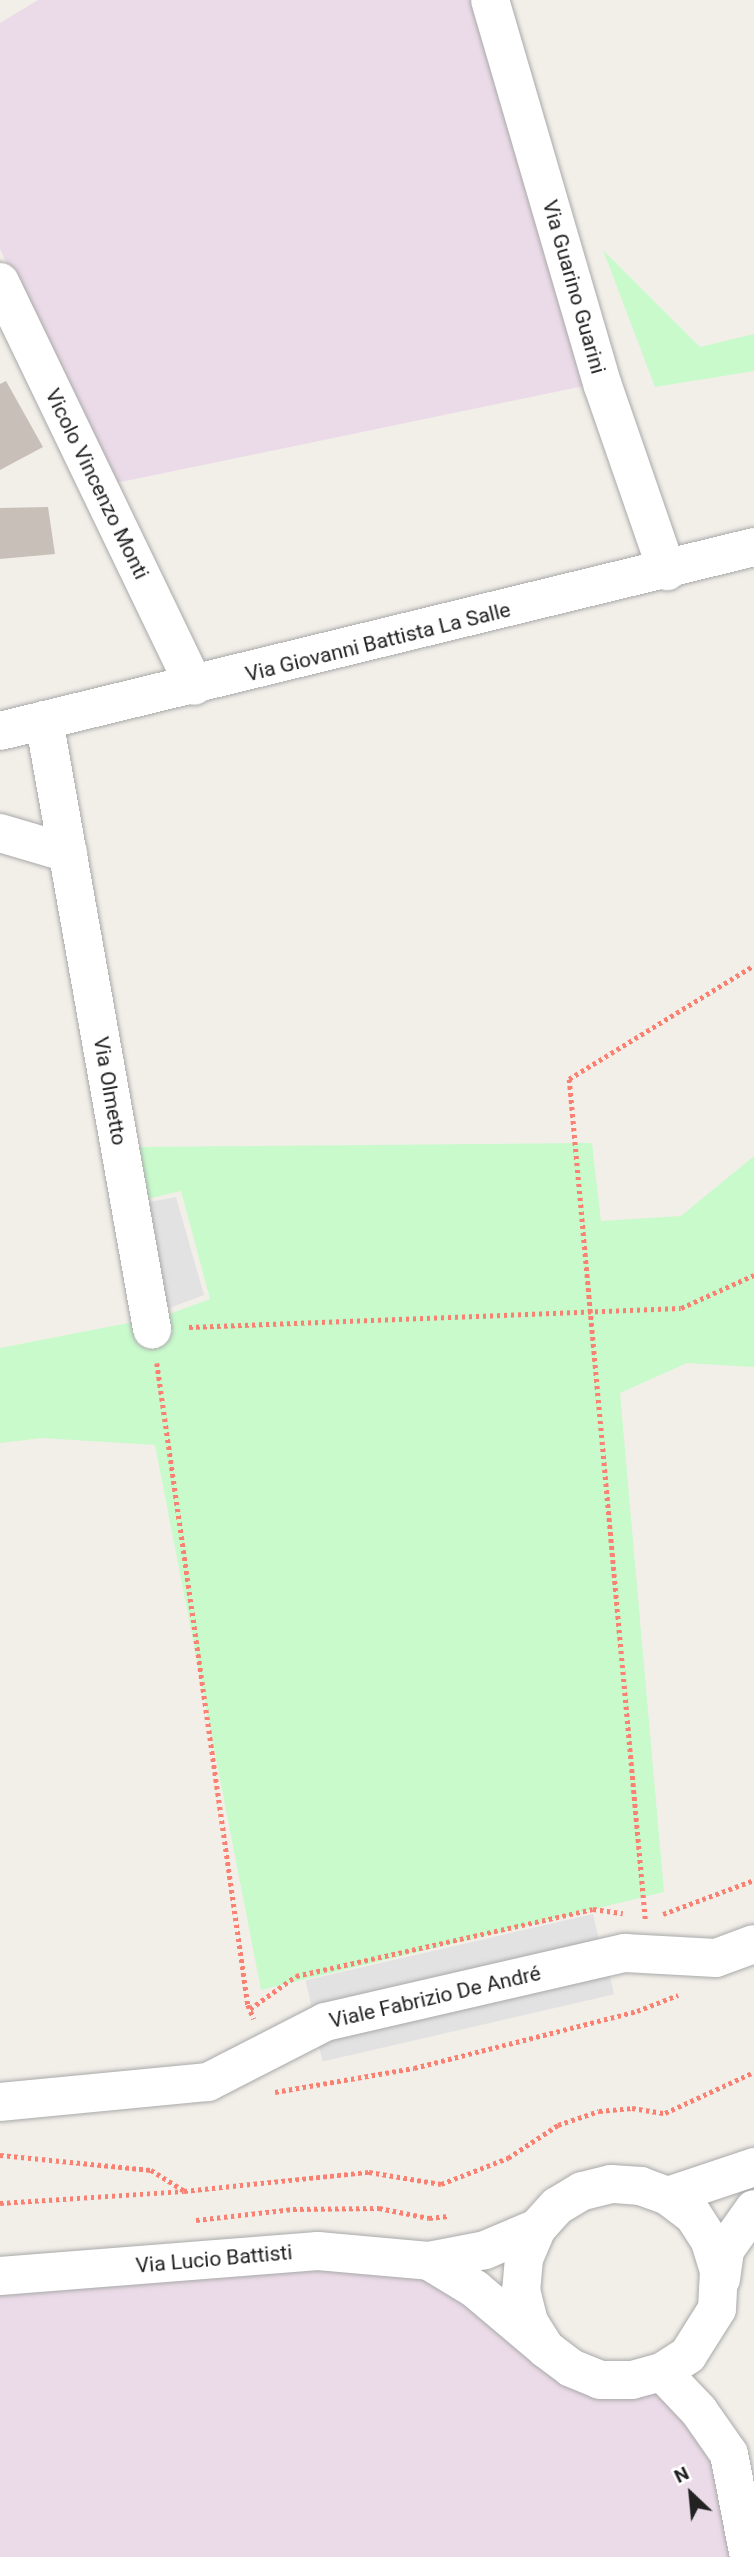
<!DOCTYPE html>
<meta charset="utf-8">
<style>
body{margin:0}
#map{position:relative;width:754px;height:2557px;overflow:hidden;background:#f2efe9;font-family:Roboto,sans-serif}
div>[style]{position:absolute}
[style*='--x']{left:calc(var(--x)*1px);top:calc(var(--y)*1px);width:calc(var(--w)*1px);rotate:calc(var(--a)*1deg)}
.industrial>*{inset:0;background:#ebdbe8}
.park>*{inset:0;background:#c8facc}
.parking>*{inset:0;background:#e2e2e2;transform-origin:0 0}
.building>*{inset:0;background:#c7bfb8}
.path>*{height:4.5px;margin-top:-2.25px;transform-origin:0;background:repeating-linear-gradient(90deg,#fa8072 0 3.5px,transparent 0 7px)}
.roads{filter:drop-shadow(0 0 2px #a9a9a9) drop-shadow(0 0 2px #a9a9a9)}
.minor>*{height:38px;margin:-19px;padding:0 19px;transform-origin:19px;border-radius:19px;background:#fff}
span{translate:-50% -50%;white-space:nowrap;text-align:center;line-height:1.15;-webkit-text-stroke:5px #fff;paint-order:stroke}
.street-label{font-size:21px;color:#222}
.north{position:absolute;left:656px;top:2459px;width:70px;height:70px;-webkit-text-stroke:5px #fff;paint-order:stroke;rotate:334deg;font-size:19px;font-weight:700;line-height:28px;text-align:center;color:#222}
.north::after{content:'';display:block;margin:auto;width:24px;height:32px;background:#222;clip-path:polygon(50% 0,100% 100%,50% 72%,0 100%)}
</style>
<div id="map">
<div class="industrial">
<i style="clip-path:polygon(38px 0,473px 0,589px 385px,111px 484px,0 249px,0 23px)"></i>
<i style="clip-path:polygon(429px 2261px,546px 2349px,699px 2411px,749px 2557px,0 2557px,0 2276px)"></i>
</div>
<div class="park">
<i style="clip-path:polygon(603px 250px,700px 347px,754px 334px,754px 371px,655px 387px)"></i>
<i style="clip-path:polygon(592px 1143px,601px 1221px,681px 1216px,754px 1156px,754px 1367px,687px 1363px,620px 1393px,664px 1892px,261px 1990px,155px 1445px,42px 1438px,0 1443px,0 1348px,164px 1316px,210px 1299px,181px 1191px,142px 1200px,136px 1147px)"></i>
</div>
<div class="parking">
<i style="clip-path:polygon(176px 1197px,204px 1295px,156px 1313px,135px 1205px)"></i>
<i style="left:593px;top:1914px;width:27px;height:295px;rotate:77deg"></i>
<i style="left:608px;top:1968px;width:27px;height:299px;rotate:77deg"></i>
</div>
<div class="building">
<i style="clip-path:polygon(6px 381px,43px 447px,0 470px,0 384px)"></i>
<i style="clip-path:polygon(48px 507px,55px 554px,0 559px,0 508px)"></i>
</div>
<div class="path">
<i style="--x:189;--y:1327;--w:492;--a:-2.2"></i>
<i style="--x:681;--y:1308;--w:80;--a:-24.3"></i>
<i style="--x:157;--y:1363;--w:648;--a:81.93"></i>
<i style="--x:248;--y:2005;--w:15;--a:67"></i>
<i style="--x:663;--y:1914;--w:97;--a:-20.5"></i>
<i style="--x:645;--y:1919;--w:843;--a:-95.17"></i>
<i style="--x:569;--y:1079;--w:217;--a:-31.6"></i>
<i style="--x:250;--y:2009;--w:57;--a:-35.7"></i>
<i style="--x:296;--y:1976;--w:304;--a:-12.7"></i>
<i style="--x:593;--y:1909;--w:30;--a:8"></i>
<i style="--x:275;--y:2092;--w:141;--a:-9.8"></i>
<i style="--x:414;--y:2068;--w:230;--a:-14.3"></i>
<i style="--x:637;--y:2011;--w:44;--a:-21.3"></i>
<i style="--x:0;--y:2155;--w:152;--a:5.7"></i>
<i style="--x:151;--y:2170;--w:39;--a:32"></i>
<i style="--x:0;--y:2203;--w:184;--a:-3.7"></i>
<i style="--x:184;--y:2191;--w:186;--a:-5.9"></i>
<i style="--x:369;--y:2172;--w:73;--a:9.5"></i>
<i style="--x:441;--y:2184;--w:72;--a:-21.2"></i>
<i style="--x:508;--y:2158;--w:60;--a:-33.4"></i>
<i style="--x:558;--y:2125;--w:43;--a:-18.9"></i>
<i style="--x:599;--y:2111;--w:33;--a:-5"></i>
<i style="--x:632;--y:2108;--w:33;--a:9"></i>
<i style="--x:665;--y:2113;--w:98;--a:-24.7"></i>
<i style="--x:196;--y:2220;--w:98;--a:-6.5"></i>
<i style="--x:293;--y:2209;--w:86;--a:-0.7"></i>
<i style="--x:379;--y:2208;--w:51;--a:11.3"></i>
<i style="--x:429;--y:2218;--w:19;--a:-6"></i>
</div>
<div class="roads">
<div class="minor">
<i style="--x:490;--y:0;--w:402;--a:73.7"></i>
<i style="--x:603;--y:386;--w:196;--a:70.9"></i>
<i style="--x:0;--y:282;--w:448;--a:64.3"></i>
<i style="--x:44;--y:720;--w:619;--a:79.94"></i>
<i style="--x:0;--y:731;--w:776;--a:-13.71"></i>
<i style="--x:0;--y:833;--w:71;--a:16.4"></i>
<i style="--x:0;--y:2102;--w:209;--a:-5.5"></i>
<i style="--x:208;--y:2082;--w:131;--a:-27.1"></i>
<i style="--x:325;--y:2022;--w:308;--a:-13"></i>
<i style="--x:625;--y:1953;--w:91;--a:3.1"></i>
<i style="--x:716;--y:1958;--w:40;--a:-20.2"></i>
<i style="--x:668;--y:2196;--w:91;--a:-18.6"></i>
<i style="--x:429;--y:2261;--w:54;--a:31.3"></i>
<i style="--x:475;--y:2289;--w:93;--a:40.2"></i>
<i style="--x:546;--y:2349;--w:31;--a:37"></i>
<i style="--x:571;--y:2368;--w:31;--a:22"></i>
<i style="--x:600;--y:2380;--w:32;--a:0"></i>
<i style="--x:632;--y:2380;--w:31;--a:-15"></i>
<i style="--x:662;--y:2372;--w:31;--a:-33"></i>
<i style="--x:688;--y:2355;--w:54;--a:-57.8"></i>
<i style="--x:717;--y:2309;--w:38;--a:-87"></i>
<i style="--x:719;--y:2271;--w:31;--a:-107"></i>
<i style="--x:710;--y:2241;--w:31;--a:-123"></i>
<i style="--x:693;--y:2215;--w:31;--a:-143"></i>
<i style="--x:668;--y:2196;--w:29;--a:-160"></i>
<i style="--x:641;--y:2186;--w:30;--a:-176"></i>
<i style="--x:611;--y:2184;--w:30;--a:166"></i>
<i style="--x:582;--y:2191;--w:29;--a:149"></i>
<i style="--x:557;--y:2206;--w:30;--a:132"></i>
<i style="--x:537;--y:2228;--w:33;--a:113"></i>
<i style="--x:524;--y:2258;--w:32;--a:95"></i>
<i style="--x:521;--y:2290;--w:33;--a:76"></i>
<i style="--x:529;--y:2322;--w:32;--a:58"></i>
<i style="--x:0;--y:2276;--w:319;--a:-4.5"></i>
<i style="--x:318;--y:2251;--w:111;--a:5.1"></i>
<i style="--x:429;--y:2261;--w:57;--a:-11.1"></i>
<i style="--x:485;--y:2250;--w:56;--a:-22.9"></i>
<i style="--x:721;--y:2279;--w:29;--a:-82"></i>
<i style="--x:725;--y:2250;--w:50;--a:-54.7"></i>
<i style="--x:662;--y:2372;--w:54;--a:46.5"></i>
<i style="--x:699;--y:2411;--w:52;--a:55.1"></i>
<i style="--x:729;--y:2454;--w:105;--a:79"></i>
</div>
</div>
<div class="street-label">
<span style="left:574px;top:287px;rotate:74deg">Via Guarino Guarini</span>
<span style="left:97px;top:484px;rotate:64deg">Vicolo Vincenzo Monti</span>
<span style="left:378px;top:642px;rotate:-14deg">Via Giovanni Battista La Salle</span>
<span style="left:110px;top:1091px;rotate:80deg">Via Olmetto</span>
<span style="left:435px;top:1997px;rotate:-13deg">Viale Fabrizio De André</span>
<span style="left:214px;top:2259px;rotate:-5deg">Via Lucio Battisti</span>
</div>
<div class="north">N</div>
</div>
